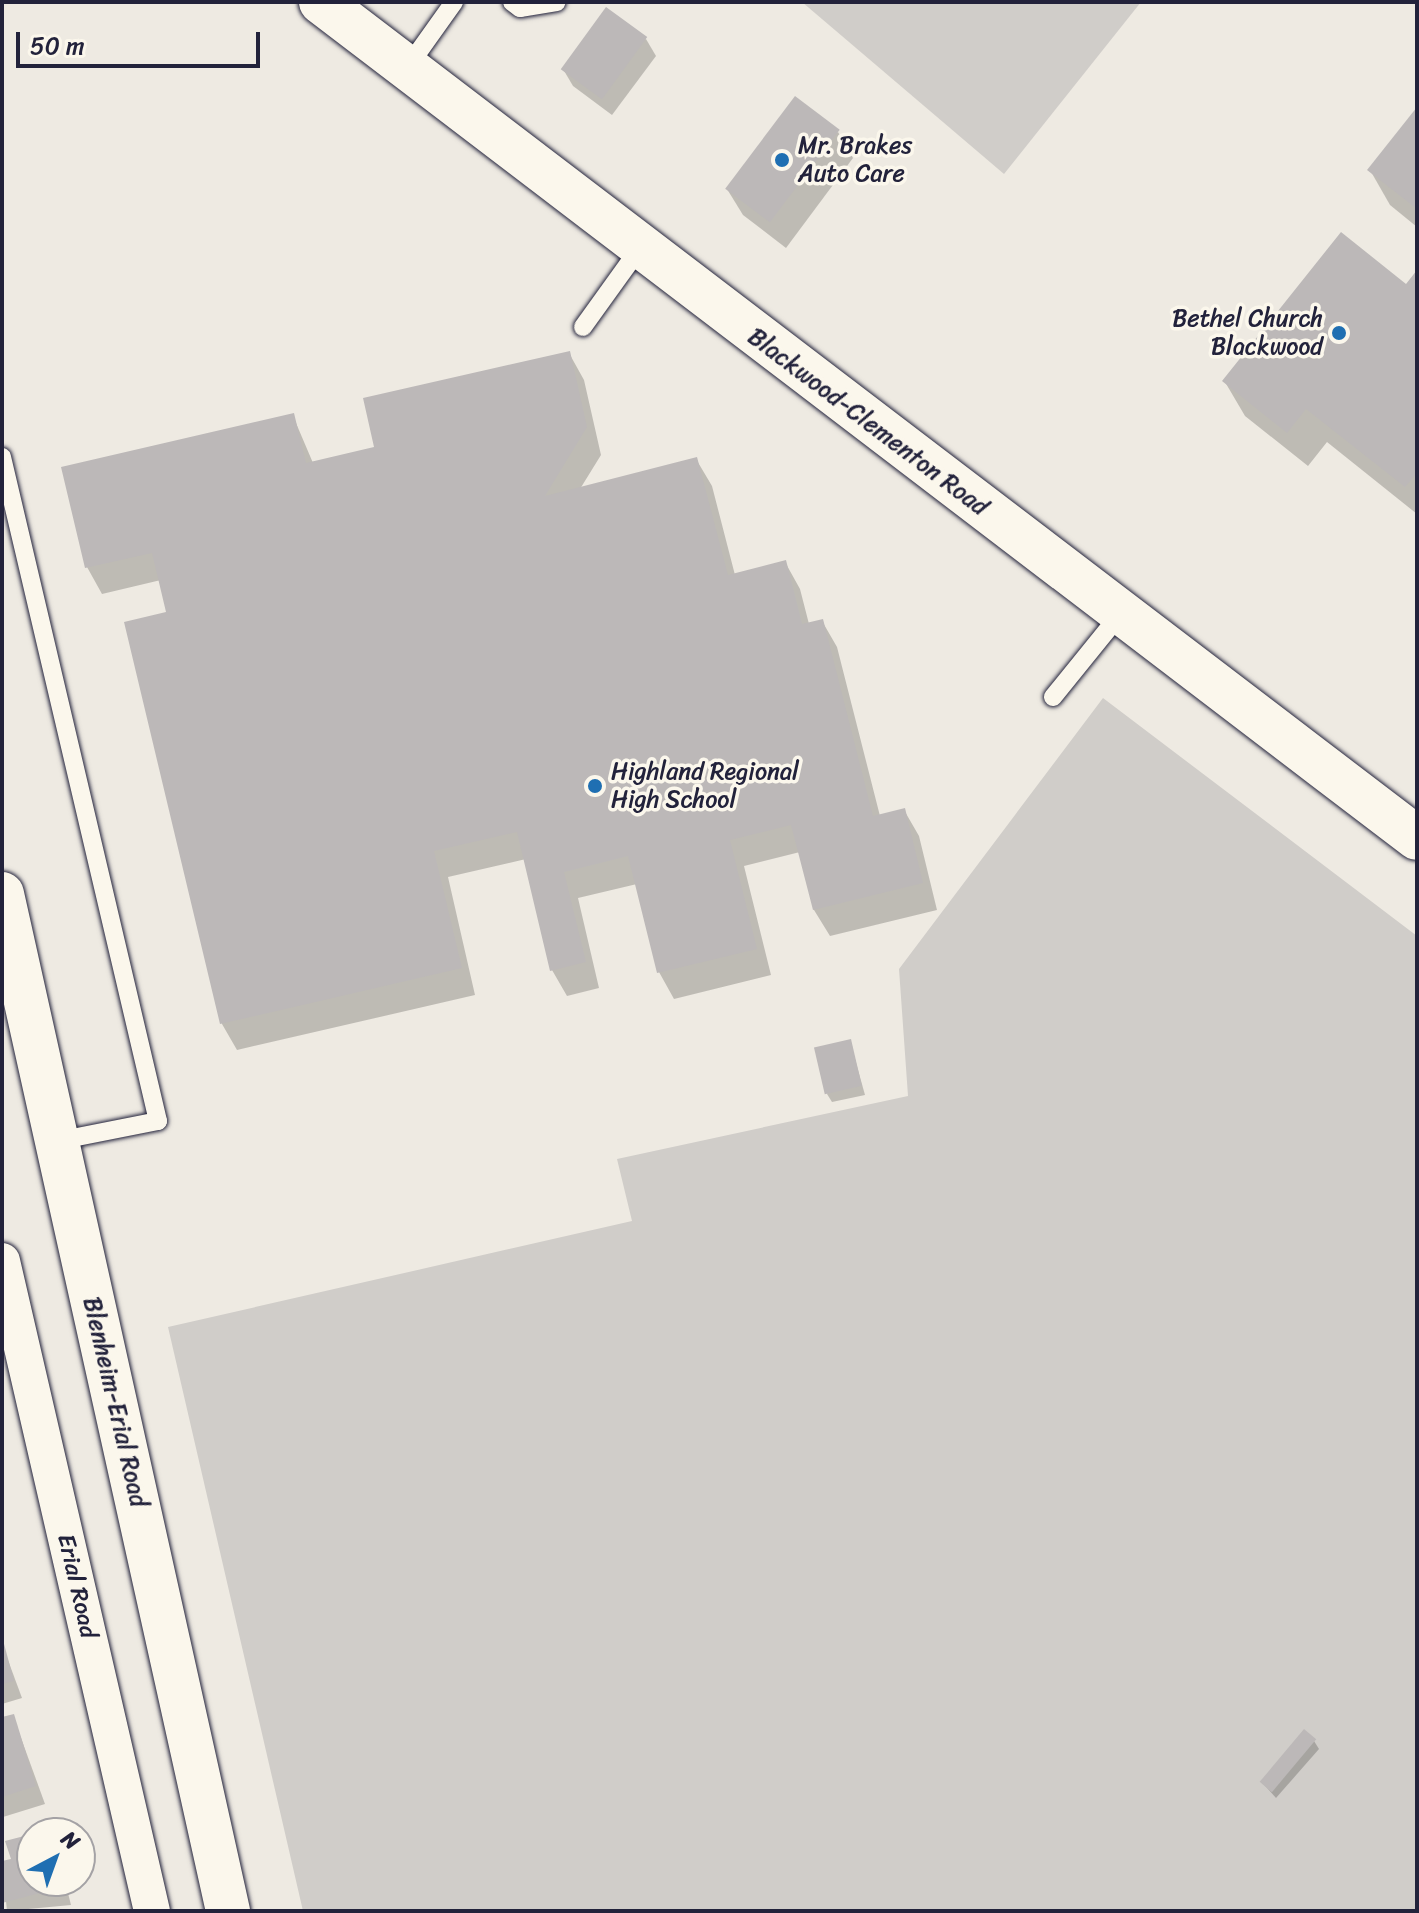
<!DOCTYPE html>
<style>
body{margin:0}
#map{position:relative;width:1419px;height:1913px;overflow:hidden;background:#eeeae2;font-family:Sriracha,sans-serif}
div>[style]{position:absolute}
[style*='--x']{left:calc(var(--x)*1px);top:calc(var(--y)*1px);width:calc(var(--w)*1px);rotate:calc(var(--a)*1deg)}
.green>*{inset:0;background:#d0cdc9}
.shadow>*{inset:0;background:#0003}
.building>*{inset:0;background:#bcb8b8;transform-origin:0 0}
.roads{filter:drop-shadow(0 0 2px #22223b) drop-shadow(0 0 2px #22223b)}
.lane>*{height:18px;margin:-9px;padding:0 9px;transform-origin:9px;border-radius:9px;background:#fbf7ec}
.street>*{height:36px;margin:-18px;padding:0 18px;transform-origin:18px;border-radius:18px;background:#fbf7ec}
.secondary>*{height:44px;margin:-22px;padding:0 22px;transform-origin:22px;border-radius:22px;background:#fbf7ec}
.primary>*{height:44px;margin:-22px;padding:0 22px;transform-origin:22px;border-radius:22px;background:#fbf7ec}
.dots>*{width:22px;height:22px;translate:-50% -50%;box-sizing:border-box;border:4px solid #fbf7ec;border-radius:50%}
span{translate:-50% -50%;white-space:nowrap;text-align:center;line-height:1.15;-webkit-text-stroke:7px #fbf7ec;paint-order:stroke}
.poi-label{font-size:24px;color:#22223b}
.left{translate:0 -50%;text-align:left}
.right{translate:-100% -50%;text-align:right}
.street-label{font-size:24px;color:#22223b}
.frame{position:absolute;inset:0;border:4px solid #22223b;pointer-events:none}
.north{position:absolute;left:16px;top:1817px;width:80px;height:80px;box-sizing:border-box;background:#fbf7ec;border:2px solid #a4a2a5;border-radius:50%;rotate:41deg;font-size:22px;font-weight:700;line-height:32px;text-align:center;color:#22223b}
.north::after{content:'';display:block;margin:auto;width:28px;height:36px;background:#1f6fb2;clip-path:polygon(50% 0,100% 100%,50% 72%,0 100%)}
.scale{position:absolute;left:16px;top:32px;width:244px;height:36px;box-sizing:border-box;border:4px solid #22223b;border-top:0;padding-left:10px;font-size:24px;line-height:28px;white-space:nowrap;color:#22223b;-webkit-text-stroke:6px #fbf7ec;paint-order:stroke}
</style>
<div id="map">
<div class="green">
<i style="clip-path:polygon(802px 2px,1141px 2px,1004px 174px)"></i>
<i style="clip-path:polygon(1103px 698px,1417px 936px,1417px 1911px,303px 1911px,168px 1327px,632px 1221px,617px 1159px,908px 1096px,899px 969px)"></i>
</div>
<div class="shadow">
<i style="clip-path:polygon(646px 39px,656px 56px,612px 115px,573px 86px,563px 69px)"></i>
<i style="clip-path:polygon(1417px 111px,1417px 227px,1390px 205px,1370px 170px)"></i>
<i style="clip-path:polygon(838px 132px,853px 158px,786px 248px,743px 215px,727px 189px)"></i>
<i style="clip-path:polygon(1417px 274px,1417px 514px,1327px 442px,1308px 466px,1245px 416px,1225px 382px,1407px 287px)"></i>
<i style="clip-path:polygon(569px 353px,584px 380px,601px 455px,580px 489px,696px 459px,712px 486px,735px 575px,785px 562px,800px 589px,809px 624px,822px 621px,837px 647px,880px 816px,904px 810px,919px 836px,937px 910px,830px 936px,814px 910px,800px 852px,744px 866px,771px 975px,674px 999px,659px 972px,637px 884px,578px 898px,599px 988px,567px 996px,552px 970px,526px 859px,448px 877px,475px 995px,237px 1050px,222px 1024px,126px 624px,168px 614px,161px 580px,102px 594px,87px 567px,293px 416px,313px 463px,377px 448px)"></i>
<i style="clip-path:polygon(850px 1041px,865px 1095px,832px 1102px,827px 1094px)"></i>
<i style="clip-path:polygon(2px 1644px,22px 1698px,2px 1704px)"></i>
<i style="clip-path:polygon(13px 1716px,45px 1804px,3px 1817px,2px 1719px)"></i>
<i style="clip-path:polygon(1314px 1741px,1319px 1749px,1276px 1798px,1261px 1781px)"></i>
<i style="clip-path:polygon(32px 1836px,32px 1881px,65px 1881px,71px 1905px,7px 1911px,2px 1863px,13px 1860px)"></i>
</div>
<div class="building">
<i style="left:606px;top:7px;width:51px;height:77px;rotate:36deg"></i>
<i style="left:795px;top:96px;width:56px;height:116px;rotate:37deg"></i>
<i style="clip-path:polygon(1417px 107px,1417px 209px,1367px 170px)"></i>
<i style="clip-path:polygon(1341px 232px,1406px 284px,1417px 270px,1417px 473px,1405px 487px,1306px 409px,1287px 433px,1222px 381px)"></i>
<i style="clip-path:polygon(570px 351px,587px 427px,545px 496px,697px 457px,728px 575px,786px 560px,802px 624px,823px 619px,873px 816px,905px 808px,923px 883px,813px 910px,791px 825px,730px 840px,757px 949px,657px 973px,628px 856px,564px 872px,586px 962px,550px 971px,517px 832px,434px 851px,462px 968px,220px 1024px,124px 622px,166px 612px,152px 553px,85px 568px,61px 467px,294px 413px,306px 463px,374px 447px,363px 398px)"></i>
<i style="left:851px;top:1039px;width:48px;height:38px;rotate:77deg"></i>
<i style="clip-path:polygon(3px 1640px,14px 1681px,2px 1684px,2px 1641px)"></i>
<i style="clip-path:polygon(14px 1714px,36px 1786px,2px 1797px,2px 1717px)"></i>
<i style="left:1304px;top:1729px;width:16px;height:69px;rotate:40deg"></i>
<i style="clip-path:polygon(32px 1834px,32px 1881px,61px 1881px,63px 1887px,2px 1903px,2px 1861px,11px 1859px,5px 1841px)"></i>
</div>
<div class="roads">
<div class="lane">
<i style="--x:512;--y:2;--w:10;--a:37"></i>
<i style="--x:520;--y:8;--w:37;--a:-9"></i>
<i style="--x:407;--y:68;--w:81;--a:-54.5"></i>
<i style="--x:583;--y:327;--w:96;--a:-54.3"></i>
<i style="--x:2;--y:457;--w:682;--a:76.78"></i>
<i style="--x:158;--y:1121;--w:103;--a:168.8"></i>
<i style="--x:1053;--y:697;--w:108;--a:-51"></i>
</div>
<div class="street">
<i style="--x:2;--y:1261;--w:667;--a:77.01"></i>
</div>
<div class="secondary">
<i style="--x:2;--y:894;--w:1042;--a:77.47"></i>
</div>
<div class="primary">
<i style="--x:321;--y:2;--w:1378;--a:37.34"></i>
</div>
</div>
<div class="dots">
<i style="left:782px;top:160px;background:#1f6fb2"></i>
<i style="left:1339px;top:333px;background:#1f6fb2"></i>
<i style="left:595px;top:786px;background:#1f6fb2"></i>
</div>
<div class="poi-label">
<span class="left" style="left:798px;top:160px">Mr. Brakes<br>Auto Care</span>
<span class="right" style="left:1323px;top:333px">Bethel Church<br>Blackwood</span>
<span class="left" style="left:611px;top:786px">Highland Regional<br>High School</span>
</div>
<div class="street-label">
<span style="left:868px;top:422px;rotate:37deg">Blackwood-Clementon Road</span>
<span style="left:115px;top:1402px;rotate:77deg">Blenheim-Erial Road</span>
<span style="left:77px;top:1586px;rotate:77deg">Erial Road</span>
</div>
<div class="frame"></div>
<div class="north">N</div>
<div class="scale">50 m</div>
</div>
